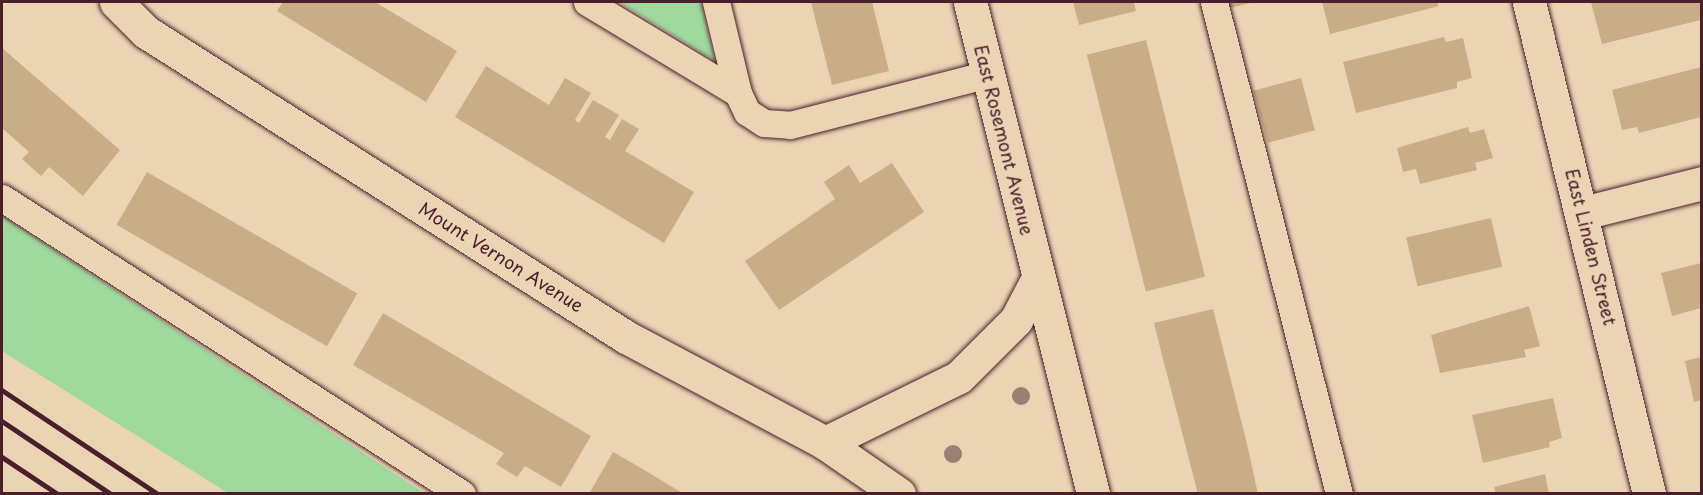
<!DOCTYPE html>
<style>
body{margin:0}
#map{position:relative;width:1703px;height:495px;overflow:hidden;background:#ebd4b4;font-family:"Playpen Sans",sans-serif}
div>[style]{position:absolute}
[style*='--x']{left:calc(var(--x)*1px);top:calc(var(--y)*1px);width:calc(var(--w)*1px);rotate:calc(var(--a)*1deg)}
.green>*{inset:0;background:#9fd99e}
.building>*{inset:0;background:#c9ad86;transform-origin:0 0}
.roads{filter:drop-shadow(0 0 2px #4a1f2b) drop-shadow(0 0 2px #4a1f2b)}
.lane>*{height:27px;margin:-13.5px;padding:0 13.5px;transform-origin:13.5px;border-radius:13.5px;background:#ebd4b4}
.street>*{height:33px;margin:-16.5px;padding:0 16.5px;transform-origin:16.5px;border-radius:16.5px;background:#ebd4b4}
.rail>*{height:4.5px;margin:-2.25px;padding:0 2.25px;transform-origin:2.25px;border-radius:2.25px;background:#4a1f2b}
.trees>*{width:18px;height:18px;margin:-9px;border-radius:50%;background:#9a8072}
span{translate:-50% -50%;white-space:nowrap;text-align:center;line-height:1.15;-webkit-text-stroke:4.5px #ebd4b4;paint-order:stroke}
.street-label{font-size:18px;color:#4a1f2b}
.frame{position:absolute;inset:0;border:3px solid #4a1f2b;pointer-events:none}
</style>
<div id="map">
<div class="green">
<i style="clip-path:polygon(619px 2px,701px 2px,715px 61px)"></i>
<i style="clip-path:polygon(2px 214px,13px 223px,424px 493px,228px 493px,2px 351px)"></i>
</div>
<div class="building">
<i style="clip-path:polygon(283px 2px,375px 2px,457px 51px,426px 102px,277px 11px)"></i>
<i style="clip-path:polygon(811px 2px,872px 2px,889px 71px,832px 85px)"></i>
<i style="clip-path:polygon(1073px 2px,1134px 2px,1136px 11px,1079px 25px)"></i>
<i style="clip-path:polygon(1220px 2px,1254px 2px,1222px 10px)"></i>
<i style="clip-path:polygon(1322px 2px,1437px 2px,1439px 6px,1330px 34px)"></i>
<i style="clip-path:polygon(1591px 2px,1701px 2px,1701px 20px,1602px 44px)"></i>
<i style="clip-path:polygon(1444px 37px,1446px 42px,1463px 38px,1472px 78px,1457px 82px,1457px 88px,1356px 113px,1343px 62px)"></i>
<i style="left:1146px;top:40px;width:244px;height:61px;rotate:76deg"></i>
<i style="clip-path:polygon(2px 48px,120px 150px,83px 196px,49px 167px,41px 176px,22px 159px,29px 152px,2px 128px)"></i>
<i style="clip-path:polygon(486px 66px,549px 105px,565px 78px,591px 93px,575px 120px,579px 123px,593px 100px,619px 115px,605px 137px,610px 140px,622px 119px,639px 129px,625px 151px,694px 192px,664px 243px,455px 117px)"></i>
<i style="clip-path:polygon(1701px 67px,1701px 117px,1639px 133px,1637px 127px,1622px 130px,1612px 90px)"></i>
<i style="left:1301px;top:78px;width:54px;height:49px;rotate:75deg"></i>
<i style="clip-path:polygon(1468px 127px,1470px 133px,1484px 129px,1493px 158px,1475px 163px,1477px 170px,1420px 184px,1416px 169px,1403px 172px,1397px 148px)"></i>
<i style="clip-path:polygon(892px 163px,924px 212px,779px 310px,745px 261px,835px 199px,824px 182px,849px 165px,860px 183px)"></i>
<i style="left:147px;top:172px;width:243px;height:61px;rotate:30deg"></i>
<i style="left:1491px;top:218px;width:50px;height:87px;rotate:77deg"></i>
<i style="clip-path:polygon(1701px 263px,1701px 308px,1672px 316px,1661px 273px)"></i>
<i style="clip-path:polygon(1529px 306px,1540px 346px,1524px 350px,1526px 357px,1440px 373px,1431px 335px)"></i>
<i style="clip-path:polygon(1213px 309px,1247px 444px,1258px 494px,1198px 494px,1163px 359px,1154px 323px)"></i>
<i style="clip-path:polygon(383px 313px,591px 436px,561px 487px,525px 466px,517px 477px,496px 464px,504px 453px,353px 365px)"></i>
<i style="clip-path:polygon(1701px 357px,1701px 400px,1694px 402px,1685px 361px)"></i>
<i style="clip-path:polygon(1553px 398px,1562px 438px,1549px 442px,1550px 447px,1483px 463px,1472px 415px)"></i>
<i style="clip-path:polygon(613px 452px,641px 468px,684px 494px,589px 494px)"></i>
<i style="clip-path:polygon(1545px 474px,1549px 494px,1496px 494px,1494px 487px)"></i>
</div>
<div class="roads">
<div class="lane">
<i style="--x:587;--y:2;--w:176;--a:31.1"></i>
<i style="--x:716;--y:2;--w:94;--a:76.4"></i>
<i style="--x:738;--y:93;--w:21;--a:65"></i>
<i style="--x:747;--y:112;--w:20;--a:33"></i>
<i style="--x:764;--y:123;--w:26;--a:4"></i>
<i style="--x:790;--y:125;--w:204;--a:-14.4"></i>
<i style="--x:1214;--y:2;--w:508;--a:75.74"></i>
<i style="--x:2;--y:198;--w:547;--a:32.76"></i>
</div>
<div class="street">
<i style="--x:116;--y:2;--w:42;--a:45"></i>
<i style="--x:146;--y:32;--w:569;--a:32.43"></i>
<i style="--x:626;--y:337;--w:225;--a:28"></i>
<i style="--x:825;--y:443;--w:90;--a:34.6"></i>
<i style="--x:970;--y:2;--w:507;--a:75.96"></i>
<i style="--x:1529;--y:2;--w:506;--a:76.29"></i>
<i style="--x:1583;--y:213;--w:123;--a:-14.1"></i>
<i style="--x:825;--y:443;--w:149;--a:-26.2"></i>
<i style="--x:959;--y:377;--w:81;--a:-45"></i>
<i style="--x:1016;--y:320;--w:47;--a:-62.4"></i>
</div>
</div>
<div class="rail">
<i style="--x:2;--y:390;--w:187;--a:33.7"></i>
<i style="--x:2;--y:421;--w:131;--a:33.8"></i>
<i style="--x:2;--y:457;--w:67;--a:33.5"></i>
</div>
<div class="trees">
<i style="left:1021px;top:396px"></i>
<i style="left:953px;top:454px"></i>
</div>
<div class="street-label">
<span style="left:1004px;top:140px;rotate:76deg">East Rosemont Avenue</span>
<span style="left:1591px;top:247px;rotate:76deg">East Linden Street</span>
<span style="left:501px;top:257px;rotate:32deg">Mount Vernon Avenue</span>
</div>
<div class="frame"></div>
</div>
